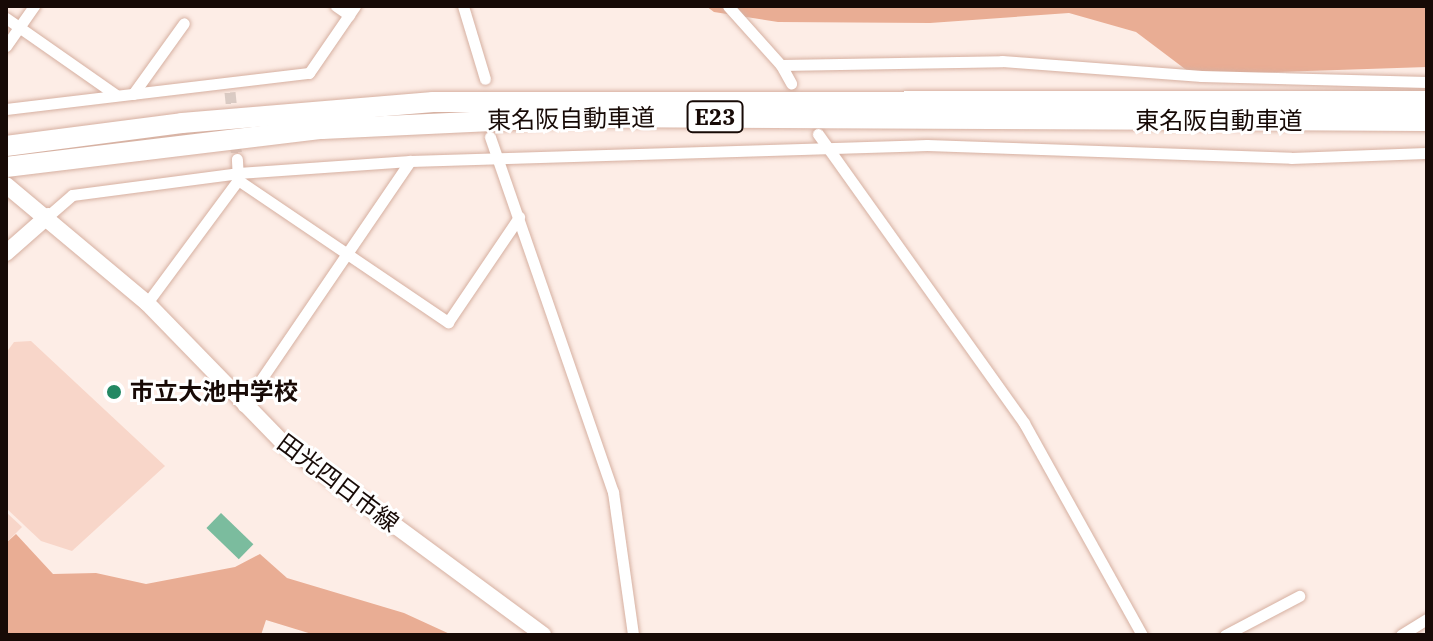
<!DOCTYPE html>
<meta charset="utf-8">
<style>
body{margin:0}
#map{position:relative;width:1433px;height:641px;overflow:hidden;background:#fdede6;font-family:"IBM Plex Serif","Noto Sans JP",serif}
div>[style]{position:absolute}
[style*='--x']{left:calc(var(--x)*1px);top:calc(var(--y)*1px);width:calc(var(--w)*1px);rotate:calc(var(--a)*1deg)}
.green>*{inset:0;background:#f8d6c9}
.forest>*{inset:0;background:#e9ad94}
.water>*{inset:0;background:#7bbc9e;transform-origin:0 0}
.street-tunnel>*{height:11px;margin-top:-5.5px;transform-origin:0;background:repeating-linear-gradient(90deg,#dacbc4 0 11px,transparent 0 16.5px)}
.roads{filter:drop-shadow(0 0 2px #d6b0a1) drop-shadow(0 0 2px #d6b0a1)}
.street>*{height:11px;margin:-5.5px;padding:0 5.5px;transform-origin:5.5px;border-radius:5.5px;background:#fff}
.secondary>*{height:16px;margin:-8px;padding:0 8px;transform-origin:8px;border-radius:8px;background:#fff}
.highway>*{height:20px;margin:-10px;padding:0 10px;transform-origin:10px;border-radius:10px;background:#fff}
.dots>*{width:22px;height:22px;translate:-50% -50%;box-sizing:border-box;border:4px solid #fff;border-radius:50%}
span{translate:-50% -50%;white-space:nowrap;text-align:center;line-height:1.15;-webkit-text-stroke:6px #fff;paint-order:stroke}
.shield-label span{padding:2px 6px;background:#fff;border:2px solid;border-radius:6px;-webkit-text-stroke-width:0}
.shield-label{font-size:22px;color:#170a06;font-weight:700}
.street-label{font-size:24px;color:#170a06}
.poi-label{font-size:24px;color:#170a06;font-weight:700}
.left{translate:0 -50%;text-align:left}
.frame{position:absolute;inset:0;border:8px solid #170a06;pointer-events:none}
</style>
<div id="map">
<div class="green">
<i style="clip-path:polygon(31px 341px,165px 466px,72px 551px,41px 541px,6px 508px,6px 353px,14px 342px)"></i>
<i style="clip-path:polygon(6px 512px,22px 527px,6px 543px)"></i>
</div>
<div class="forest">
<i style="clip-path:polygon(706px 6px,1427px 6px,1427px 67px,1193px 75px,1136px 32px,1069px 13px,930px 23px,778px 22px,714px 12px)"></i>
<i style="clip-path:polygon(16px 534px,53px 574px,96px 573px,146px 584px,235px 567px,260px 554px,287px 578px,404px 613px,452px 635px,315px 635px,266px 620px,261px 635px,6px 635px,6px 543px)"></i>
</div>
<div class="water">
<i style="left:221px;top:513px;width:45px;height:21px;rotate:44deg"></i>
</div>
<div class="street-tunnel">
<i style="--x:230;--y:92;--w:67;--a:84"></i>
</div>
<div class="roads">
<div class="street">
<i style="--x:336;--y:6;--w:16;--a:35"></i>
<i style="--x:463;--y:6;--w:76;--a:73.2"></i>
<i style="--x:728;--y:6;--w:79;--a:48.1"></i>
<i style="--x:781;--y:65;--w:21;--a:61"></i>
<i style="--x:6;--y:18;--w:134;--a:35"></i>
<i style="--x:6;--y:46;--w:49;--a:-55"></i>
<i style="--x:781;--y:65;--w:221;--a:-1"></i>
<i style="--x:1002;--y:61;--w:200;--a:4.3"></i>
<i style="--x:1201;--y:76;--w:226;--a:1.5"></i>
<i style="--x:133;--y:94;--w:87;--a:-54.3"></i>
<i style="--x:6;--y:109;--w:305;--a:-6.8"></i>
<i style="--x:309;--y:73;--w:81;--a:-55.5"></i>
<i style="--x:818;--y:134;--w:355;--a:54.5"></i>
<i style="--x:1024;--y:423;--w:243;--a:60.9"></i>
<i style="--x:490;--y:137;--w:376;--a:70.9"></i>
<i style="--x:613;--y:492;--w:144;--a:82"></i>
<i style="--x:238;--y:180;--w:254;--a:34.1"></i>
<i style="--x:448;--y:322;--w:127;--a:-55.9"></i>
<i style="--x:48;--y:216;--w:32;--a:-41"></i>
<i style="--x:72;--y:195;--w:167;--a:-7.5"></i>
<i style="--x:238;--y:173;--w:172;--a:-4"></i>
<i style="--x:410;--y:161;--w:517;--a:-1.77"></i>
<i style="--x:927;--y:145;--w:364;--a:2"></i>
<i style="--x:1291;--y:158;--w:136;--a:-2.1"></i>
<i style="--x:147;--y:303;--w:153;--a:-53.5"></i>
<i style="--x:238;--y:180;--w:21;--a:-93"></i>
<i style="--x:243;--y:406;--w:297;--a:-55.7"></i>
<i style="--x:1225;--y:635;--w:84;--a:-27.8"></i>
<i style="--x:1401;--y:635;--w:31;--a:-32"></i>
</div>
<div class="secondary">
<i style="--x:6;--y:185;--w:184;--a:39.9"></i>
<i style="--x:147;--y:303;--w:195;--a:45.8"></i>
<i style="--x:283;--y:443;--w:323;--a:36.4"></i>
<i style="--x:6;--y:253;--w:56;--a:-41.4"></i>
</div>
<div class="highway">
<i style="--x:6;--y:146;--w:177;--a:-7.4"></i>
<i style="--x:182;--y:123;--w:252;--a:-4.8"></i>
<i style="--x:433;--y:102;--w:994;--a:-0.06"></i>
<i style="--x:6;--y:167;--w:318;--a:-6.9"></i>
<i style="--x:322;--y:129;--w:255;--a:-2.7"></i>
<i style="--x:577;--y:117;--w:850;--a:0.27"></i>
</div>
</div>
<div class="dots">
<i style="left:114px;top:392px;background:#238863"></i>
</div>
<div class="shield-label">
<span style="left:715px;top:117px">E23</span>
</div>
<div class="street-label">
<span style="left:571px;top:119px;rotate:-1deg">東名阪自動車道</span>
<span style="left:1219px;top:121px">東名阪自動車道</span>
<span style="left:338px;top:483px;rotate:37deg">田光四日市線</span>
</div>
<div class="poi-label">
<span class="left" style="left:130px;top:392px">市立大池中学校</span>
</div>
<div class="frame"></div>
</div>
